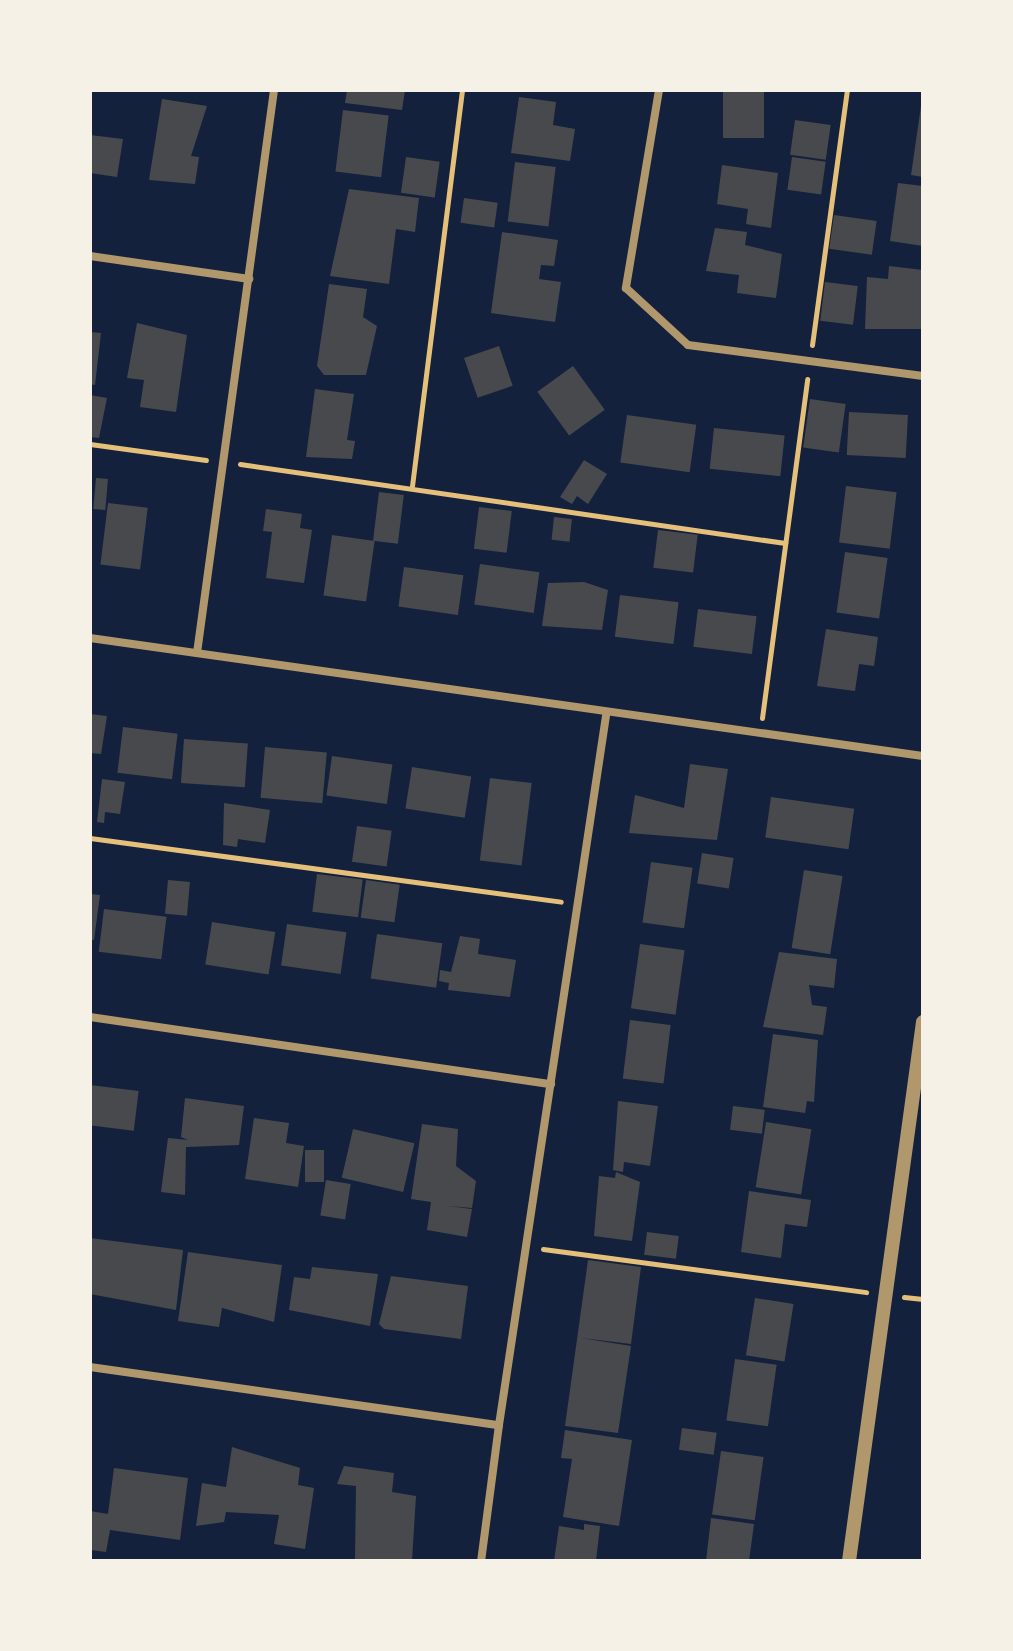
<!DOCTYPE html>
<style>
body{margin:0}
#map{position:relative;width:1013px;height:1651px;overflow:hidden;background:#14213d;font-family:"Alegreya Sans",sans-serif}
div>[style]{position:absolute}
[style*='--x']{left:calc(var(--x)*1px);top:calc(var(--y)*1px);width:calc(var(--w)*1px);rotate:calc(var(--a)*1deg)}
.building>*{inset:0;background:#48494c;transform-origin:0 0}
.path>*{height:5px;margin:-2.5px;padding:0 2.5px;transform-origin:2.5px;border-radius:2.5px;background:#e5c07b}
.minor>*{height:8px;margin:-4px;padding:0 4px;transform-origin:4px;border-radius:4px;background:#b1986c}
.tertiary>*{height:14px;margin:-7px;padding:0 7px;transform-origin:7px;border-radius:7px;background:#b1986c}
span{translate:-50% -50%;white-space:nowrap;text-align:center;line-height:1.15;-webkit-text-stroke:7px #f6f1e7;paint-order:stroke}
.frame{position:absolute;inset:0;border:92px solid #f6f1e7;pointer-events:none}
</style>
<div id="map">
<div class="building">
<i style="clip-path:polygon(347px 90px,405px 90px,402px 110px,345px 103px)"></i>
<i style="left:723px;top:90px;width:41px;height:48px"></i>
<i style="clip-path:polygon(519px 97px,556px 102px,553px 125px,575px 129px,570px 161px,511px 153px)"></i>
<i style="clip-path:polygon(162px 99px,207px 106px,191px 156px,199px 157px,195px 184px,149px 180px)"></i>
<i style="clip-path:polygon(921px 106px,923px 106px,923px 177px,911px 175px)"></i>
<i style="left:343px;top:110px;width:46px;height:62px;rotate:7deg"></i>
<i style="left:795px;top:120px;width:36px;height:35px;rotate:8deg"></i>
<i style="clip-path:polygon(90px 135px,123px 139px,117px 177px,90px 173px)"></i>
<i style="left:406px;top:157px;width:34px;height:36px;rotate:8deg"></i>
<i style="left:792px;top:157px;width:34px;height:33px;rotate:8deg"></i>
<i style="left:515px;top:162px;width:41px;height:60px;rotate:7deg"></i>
<i style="clip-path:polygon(722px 165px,778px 173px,771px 228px,746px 224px,748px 209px,717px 204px)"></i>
<i style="clip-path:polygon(898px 183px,923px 186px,923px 246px,890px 241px)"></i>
<i style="clip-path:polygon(349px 189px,419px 198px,415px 232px,396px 229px,389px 284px,330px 276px)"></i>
<i style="left:464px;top:198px;width:34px;height:25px;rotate:8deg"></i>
<i style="left:834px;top:215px;width:43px;height:34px;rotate:8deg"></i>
<i style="clip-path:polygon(715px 228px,747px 232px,745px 245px,782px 254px,776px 298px,737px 293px,739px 275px,706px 271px)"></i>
<i style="clip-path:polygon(502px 232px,558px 240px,554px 266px,541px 265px,539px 279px,561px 282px,555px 322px,491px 313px)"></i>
<i style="clip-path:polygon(889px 266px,923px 270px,921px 329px,865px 329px,867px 277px,888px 279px)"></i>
<i style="left:825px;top:282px;width:33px;height:39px;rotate:7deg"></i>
<i style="clip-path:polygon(329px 284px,367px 289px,363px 317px,377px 326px,366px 375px,324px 375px,317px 366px)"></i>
<i style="clip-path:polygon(137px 323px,187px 335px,176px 412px,140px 407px,144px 380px,127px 378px)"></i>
<i style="clip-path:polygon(90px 332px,101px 333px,95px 385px,90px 384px)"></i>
<i style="left:499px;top:346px;width:42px;height:37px;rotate:71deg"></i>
<i style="left:573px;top:366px;width:54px;height:44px;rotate:54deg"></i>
<i style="clip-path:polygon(315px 389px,354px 394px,347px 440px,355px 441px,352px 459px,306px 457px)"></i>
<i style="clip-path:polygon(90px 395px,107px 398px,99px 438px,90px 437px)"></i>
<i style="left:810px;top:399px;width:36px;height:49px;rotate:8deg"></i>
<i style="left:849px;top:412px;width:59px;height:43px;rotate:3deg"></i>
<i style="left:627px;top:415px;width:70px;height:48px;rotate:8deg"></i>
<i style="left:714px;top:428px;width:71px;height:41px;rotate:6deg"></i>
<i style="clip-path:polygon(584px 460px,607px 474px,588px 504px,577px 496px,572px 504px,560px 497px)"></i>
<i style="left:96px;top:478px;width:12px;height:31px;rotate:5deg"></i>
<i style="left:846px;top:486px;width:51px;height:57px;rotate:7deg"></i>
<i style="left:379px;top:492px;width:25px;height:49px;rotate:7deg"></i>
<i style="left:108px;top:503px;width:40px;height:62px;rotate:7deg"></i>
<i style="left:479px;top:507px;width:33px;height:42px;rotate:7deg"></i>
<i style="clip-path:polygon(266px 509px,302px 514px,300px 528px,312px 530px,304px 583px,266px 578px,272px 532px,263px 531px)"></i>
<i style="left:554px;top:517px;width:18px;height:23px;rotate:6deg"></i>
<i style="left:658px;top:530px;width:40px;height:38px;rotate:7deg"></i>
<i style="left:332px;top:535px;width:43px;height:61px;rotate:8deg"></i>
<i style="left:845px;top:552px;width:43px;height:61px;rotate:8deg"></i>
<i style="left:480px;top:564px;width:60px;height:41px;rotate:8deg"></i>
<i style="left:404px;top:567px;width:60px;height:40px;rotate:8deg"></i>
<i style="clip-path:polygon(584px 582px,608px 590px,602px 630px,542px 626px,548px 583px)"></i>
<i style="left:620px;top:595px;width:59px;height:42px;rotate:7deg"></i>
<i style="left:698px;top:609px;width:59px;height:38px;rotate:7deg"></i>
<i style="clip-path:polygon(826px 629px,878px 637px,874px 666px,859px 664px,855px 691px,817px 686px)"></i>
<i style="clip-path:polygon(90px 714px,107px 716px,101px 754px,90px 753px)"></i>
<i style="left:123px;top:727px;width:55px;height:46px;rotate:7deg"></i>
<i style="left:184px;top:739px;width:64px;height:44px;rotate:4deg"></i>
<i style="left:265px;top:747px;width:62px;height:51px;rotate:5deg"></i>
<i style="left:332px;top:756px;width:61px;height:40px;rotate:8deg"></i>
<i style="clip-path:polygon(690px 764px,728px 769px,717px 840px,629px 833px,635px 795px,684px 808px)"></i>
<i style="left:412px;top:767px;width:60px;height:42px;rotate:9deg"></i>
<i style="left:490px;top:778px;width:42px;height:83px;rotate:7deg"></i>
<i style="clip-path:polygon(102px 779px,125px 782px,120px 814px,105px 812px,104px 823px,97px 822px)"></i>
<i style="left:771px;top:797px;width:84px;height:41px;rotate:8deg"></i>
<i style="clip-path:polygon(224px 803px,270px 810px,265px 843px,238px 839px,237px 847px,223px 845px)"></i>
<i style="left:357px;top:826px;width:35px;height:36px;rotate:8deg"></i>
<i style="left:702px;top:853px;width:32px;height:31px;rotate:9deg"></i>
<i style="left:651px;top:862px;width:42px;height:61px;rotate:8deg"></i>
<i style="left:804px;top:870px;width:39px;height:79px;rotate:9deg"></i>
<i style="left:317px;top:874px;width:46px;height:38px;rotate:7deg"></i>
<i style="left:168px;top:880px;width:22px;height:34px;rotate:5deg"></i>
<i style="left:366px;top:880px;width:34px;height:38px;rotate:8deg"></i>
<i style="clip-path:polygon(90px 894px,100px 895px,94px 940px,90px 940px)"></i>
<i style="left:104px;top:909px;width:63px;height:43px;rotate:7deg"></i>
<i style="left:212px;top:922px;width:64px;height:43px;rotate:9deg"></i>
<i style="left:287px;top:924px;width:60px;height:42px;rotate:8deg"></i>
<i style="left:377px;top:934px;width:66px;height:45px;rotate:8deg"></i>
<i style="clip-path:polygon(460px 936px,480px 939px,478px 954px,516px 960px,510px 997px,448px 990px,449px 983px,439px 981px,440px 970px,451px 972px)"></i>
<i style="left:640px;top:944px;width:45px;height:65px;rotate:8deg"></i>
<i style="clip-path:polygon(779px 952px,837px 959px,834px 988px,809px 985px,812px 1005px,827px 1007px,823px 1035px,763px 1027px)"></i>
<i style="left:630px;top:1020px;width:41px;height:59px;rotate:7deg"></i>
<i style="clip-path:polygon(773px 1034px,818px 1040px,814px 1102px,807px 1101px,805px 1113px,763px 1107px)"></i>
<i style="left:90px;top:1085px;width:49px;height:40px;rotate:7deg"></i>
<i style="clip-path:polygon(185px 1098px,244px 1106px,239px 1145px,186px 1147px,185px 1195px,161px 1192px,168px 1138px,188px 1140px,181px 1137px)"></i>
<i style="clip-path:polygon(618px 1101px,658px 1106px,650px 1166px,624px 1162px,623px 1172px,613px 1170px)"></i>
<i style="left:733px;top:1106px;width:32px;height:24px;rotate:7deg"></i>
<i style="clip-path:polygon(254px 1118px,289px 1123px,286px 1143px,304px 1146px,298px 1187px,245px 1179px)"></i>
<i style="left:766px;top:1122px;width:46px;height:66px;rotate:9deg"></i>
<i style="clip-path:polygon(422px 1124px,458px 1129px,456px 1166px,476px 1181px,472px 1208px,448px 1206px,472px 1209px,467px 1237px,427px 1230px,431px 1202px,411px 1199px)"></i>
<i style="left:353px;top:1129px;width:63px;height:50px;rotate:13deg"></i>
<i style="left:305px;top:1150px;width:19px;height:32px"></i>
<i style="clip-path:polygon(616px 1172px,640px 1182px,632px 1241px,594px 1236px,599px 1176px,615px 1178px)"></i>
<i style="left:326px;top:1180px;width:25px;height:36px;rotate:9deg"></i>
<i style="clip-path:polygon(749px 1191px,811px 1200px,807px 1227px,785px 1224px,781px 1258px,741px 1252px)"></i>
<i style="left:647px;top:1232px;width:32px;height:23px;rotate:7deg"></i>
<i style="clip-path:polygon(90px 1238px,183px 1250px,176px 1310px,90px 1294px)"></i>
<i style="clip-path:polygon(188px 1252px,282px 1265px,274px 1322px,222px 1308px,219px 1327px,178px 1321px)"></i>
<i style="clip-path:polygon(588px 1260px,641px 1267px,631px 1344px,581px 1338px,631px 1346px,618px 1433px,565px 1426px)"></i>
<i style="clip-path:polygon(312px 1267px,378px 1274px,370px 1326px,289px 1310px,294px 1277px,310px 1279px)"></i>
<i style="clip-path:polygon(391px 1276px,468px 1286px,461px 1339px,384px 1329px,379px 1324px)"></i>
<i style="left:755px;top:1298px;width:39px;height:58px;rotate:9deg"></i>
<i style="left:735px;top:1359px;width:42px;height:62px;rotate:8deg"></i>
<i style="left:682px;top:1428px;width:35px;height:22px;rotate:8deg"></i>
<i style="clip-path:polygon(565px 1430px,632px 1440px,619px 1526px,563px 1517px,572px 1459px,561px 1458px)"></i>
<i style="clip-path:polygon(232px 1447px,300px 1468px,298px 1485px,314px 1488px,305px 1549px,274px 1544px,279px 1515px,226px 1512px,224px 1522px,196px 1526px,202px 1483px,226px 1487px)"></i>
<i style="left:721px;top:1451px;width:43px;height:64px;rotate:8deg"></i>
<i style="clip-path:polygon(344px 1466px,394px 1473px,392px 1492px,416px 1496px,412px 1561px,355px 1561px,356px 1486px,337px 1484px)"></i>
<i style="clip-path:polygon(114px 1468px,188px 1478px,180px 1540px,110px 1530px,106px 1552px,90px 1550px,90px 1511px,108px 1514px)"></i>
<i style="clip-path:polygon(711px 1518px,754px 1524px,749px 1561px,706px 1561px)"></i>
<i style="clip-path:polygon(584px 1524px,600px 1526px,596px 1561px,554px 1561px,559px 1526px,584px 1530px)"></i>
</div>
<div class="path">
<i style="--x:812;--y:345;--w:257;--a:-82.2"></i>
<i style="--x:90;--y:444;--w:117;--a:7.9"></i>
<i style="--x:240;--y:464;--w:551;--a:8.25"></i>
<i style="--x:412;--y:486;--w:399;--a:-82.8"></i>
<i style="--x:762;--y:718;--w:342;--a:-82.4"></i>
<i style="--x:90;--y:838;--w:475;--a:7.7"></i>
<i style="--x:543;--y:1249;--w:326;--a:7.6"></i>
<i style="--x:904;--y:1297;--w:19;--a:6"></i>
</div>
<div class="minor">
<i style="--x:659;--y:90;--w:201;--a:99.5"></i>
<i style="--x:626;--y:288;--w:84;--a:42.6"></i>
<i style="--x:688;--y:345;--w:237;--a:7.5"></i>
<i style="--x:90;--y:256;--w:161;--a:8.2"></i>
<i style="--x:90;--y:638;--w:841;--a:8.06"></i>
<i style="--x:197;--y:653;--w:568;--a:-82.21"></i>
<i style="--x:90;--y:1017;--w:466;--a:8.3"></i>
<i style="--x:90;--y:1367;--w:413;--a:8.1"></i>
<i style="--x:499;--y:1425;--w:137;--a:97.5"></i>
<i style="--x:499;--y:1425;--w:717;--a:-81.42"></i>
</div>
<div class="tertiary">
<i style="--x:849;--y:1561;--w:544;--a:-82.18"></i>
</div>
<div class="frame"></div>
</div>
